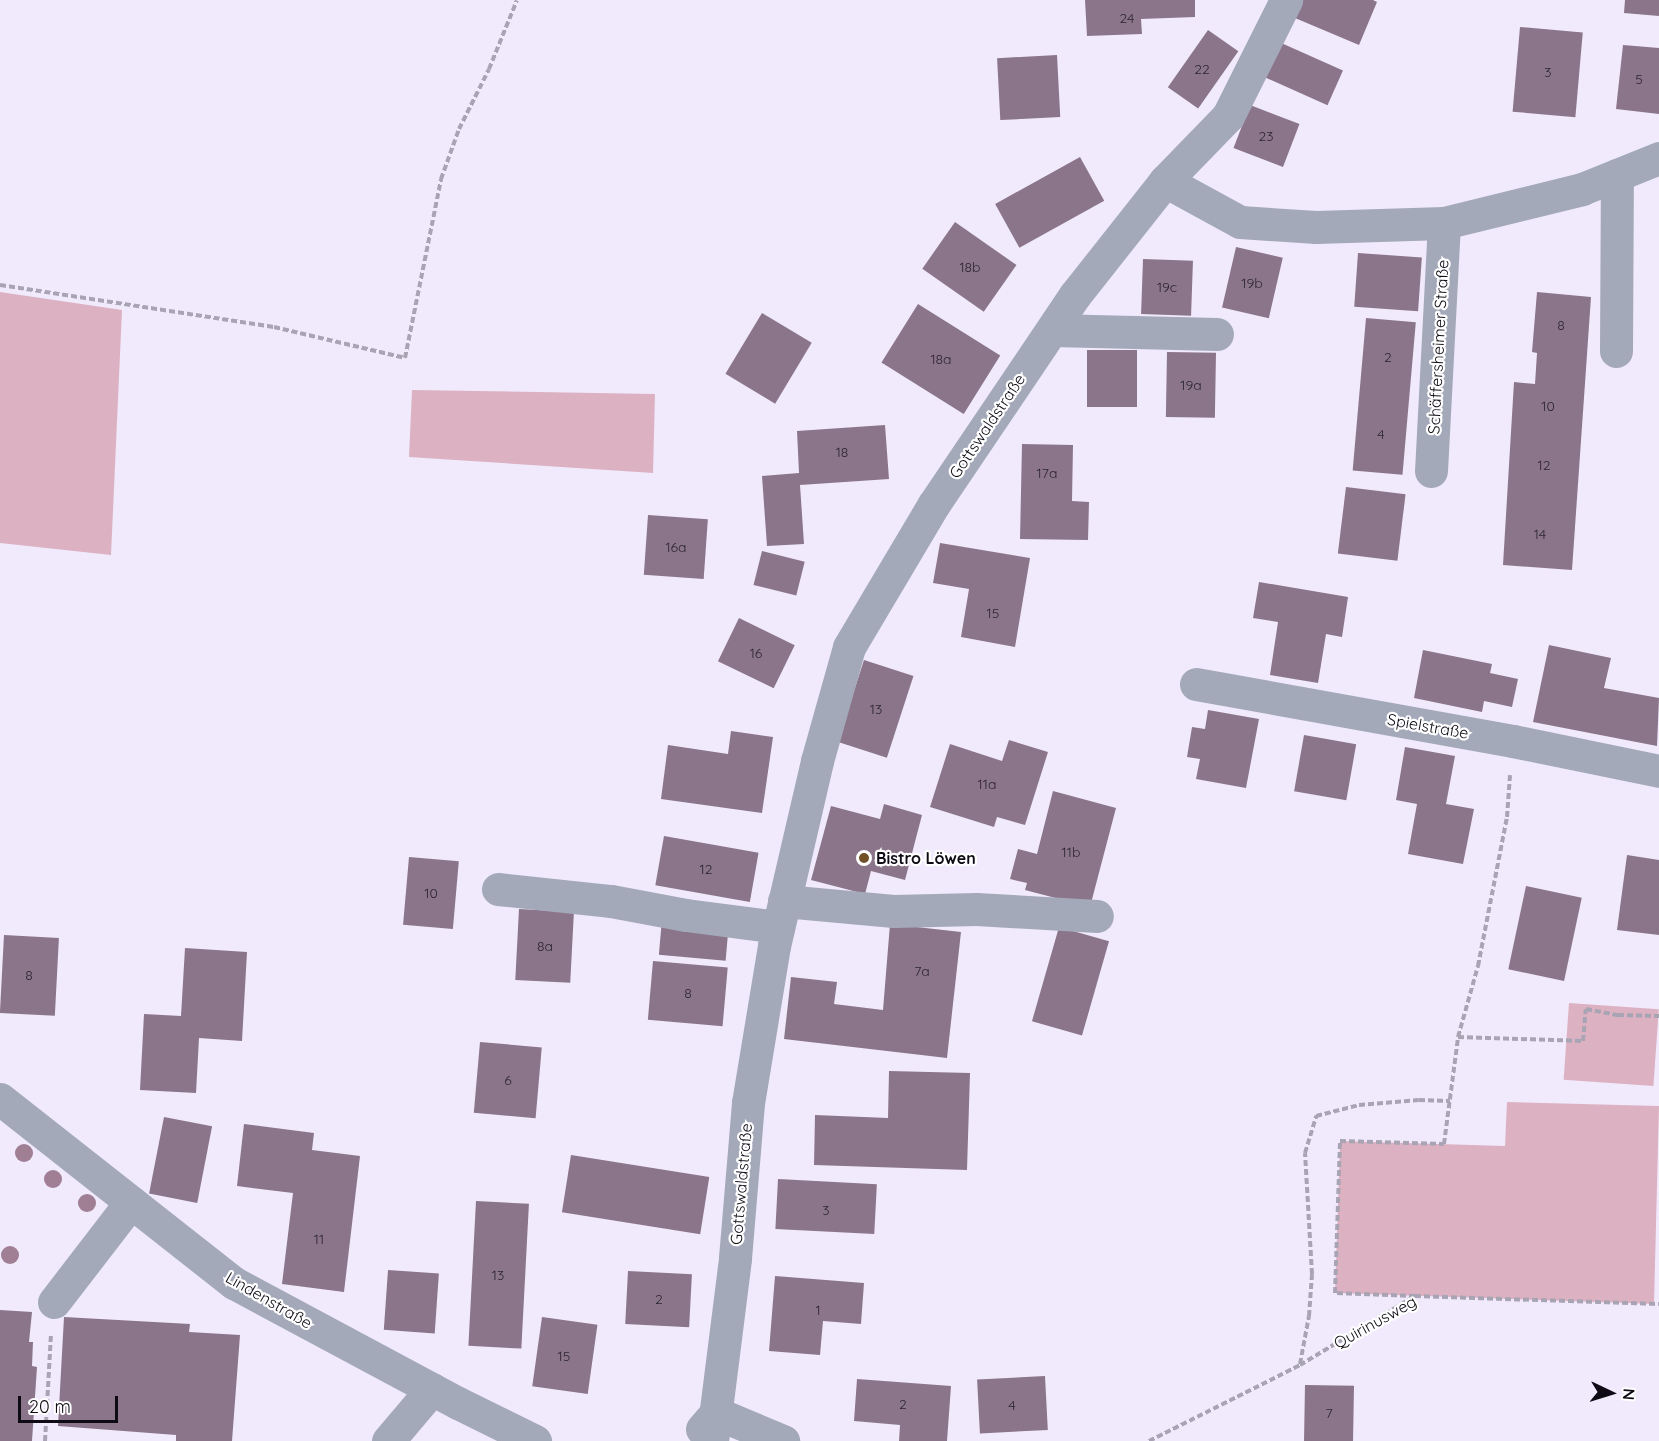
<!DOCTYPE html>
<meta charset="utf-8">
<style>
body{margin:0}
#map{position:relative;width:1659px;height:1441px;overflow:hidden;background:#f0eafc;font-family:Quicksand,sans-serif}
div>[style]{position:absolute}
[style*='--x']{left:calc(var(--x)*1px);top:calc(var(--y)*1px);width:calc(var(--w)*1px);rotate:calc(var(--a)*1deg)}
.green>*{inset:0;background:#dcb2c2;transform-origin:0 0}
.building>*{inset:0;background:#8b758a;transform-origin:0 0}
.path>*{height:4px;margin-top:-2px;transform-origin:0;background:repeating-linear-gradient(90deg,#a9a4b3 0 6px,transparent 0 9px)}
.minor>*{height:33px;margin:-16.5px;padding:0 16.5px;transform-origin:16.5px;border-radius:16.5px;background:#a4a9ba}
.trees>*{width:18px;height:18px;margin:-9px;border-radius:50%;background:#a07e94}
.dots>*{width:16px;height:16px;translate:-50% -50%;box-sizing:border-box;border:3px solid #fff;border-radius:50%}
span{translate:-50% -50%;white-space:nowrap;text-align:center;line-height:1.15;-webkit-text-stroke:4.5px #fff;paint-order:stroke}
.number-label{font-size:14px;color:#2d2632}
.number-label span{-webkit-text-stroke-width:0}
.street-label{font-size:16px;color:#0e0b15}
.poi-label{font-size:16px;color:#0e0b15;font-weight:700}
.left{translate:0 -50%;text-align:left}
.north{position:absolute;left:1581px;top:1363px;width:60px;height:60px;-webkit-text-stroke:4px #fff;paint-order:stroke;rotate:94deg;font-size:16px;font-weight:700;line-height:24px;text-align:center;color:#0e0b15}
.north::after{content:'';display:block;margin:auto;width:21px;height:27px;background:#0e0b15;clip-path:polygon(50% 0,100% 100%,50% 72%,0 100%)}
.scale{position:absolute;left:18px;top:1396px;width:100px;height:27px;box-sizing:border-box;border:3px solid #0e0b15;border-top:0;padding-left:8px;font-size:18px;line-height:21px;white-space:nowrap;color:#0e0b15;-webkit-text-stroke:4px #fff;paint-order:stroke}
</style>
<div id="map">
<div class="green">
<i style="clip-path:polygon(0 292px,122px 310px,111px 555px,0 543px)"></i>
<i style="clip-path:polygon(412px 390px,655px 394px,653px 473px,409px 457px)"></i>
<i style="left:1569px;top:1003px;width:90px;height:77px;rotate:4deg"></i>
<i style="clip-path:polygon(1507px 1102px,1659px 1106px,1654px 1304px,1335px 1293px,1340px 1141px,1505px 1146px)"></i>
</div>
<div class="building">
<i style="clip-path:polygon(1085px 0,1195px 0,1195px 17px,1141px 19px,1142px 34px,1087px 36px)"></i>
<i style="clip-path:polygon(1303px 0,1373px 0,1377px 2px,1359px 45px,1295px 18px)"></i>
<i style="clip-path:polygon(1625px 0,1659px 0,1659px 16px,1624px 13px)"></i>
<i style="left:1520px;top:27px;width:63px;height:85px;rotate:5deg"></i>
<i style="left:1208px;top:30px;width:37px;height:70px;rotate:35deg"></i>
<i style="left:1279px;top:42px;width:70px;height:38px;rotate:24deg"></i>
<i style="clip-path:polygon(1623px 45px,1659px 48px,1659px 114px,1616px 109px)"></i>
<i style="left:1057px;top:55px;width:62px;height:60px;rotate:87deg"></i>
<i style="left:1250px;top:105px;width:53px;height:46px;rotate:21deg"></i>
<i style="left:1080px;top:157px;width:50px;height:97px;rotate:61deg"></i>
<i style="left:955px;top:222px;width:75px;height:57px;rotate:35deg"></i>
<i style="left:1236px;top:247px;width:48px;height:62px;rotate:13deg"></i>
<i style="left:1358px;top:253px;width:64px;height:54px;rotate:4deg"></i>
<i style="left:1143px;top:259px;width:50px;height:55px;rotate:2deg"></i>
<i style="clip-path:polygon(1537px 292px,1591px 297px,1572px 570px,1503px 565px,1514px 382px,1535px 384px,1537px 353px,1532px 352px)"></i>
<i style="left:918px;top:304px;width:97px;height:69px;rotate:32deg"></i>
<i style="left:762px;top:313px;width:58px;height:71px;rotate:31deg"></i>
<i style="left:1366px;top:318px;width:50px;height:153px;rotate:5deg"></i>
<i style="left:1087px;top:350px;width:50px;height:57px"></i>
<i style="left:1167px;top:352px;width:49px;height:65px;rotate:1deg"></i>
<i style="clip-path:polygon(885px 425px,889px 479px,800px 485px,804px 544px,767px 546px,762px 476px,799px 473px,797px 431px)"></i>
<i style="clip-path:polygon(1022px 444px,1073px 445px,1072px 501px,1089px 502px,1088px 540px,1020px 539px)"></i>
<i style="left:1346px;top:487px;width:60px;height:67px;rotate:7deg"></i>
<i style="left:648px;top:515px;width:60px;height:60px;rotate:4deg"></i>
<i style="clip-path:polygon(940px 543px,1030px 558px,1015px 647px,961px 637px,969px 589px,933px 583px)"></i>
<i style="left:762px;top:551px;width:44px;height:35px;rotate:14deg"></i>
<i style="clip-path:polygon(1259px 582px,1348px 597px,1342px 637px,1326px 634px,1318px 683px,1270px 675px,1278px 622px,1253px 618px)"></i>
<i style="left:739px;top:618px;width:62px;height:48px;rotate:26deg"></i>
<i style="clip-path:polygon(1549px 645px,1611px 658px,1604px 688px,1659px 698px,1657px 746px,1533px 722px)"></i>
<i style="clip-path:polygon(1423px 650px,1492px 664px,1490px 673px,1518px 679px,1512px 707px,1484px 701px,1482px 712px,1414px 698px)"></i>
<i style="left:864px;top:660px;width:52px;height:86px;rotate:18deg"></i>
<i style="clip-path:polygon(1208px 710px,1259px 719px,1246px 788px,1196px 779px,1200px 759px,1187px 757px,1192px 727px,1205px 729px)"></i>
<i style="clip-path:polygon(731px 731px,773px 737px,762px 813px,661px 799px,668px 745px,728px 754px)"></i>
<i style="left:1304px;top:735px;width:53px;height:57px;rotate:10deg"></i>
<i style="clip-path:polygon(1009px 740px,1048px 752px,1025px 825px,997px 817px,994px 827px,930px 807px,950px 744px,1002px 761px)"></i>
<i style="clip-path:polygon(1405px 747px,1455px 756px,1446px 804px,1474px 809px,1463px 864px,1408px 854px,1417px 804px,1396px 800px)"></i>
<i style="clip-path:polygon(1053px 791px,1116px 808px,1090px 907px,1025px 890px,1027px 883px,1010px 879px,1018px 849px,1037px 854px)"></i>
<i style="clip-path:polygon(884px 804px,922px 815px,905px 880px,871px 871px,865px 894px,811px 880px,831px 806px,880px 819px)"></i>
<i style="left:664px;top:836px;width:96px;height:50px;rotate:10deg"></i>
<i style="clip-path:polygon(1627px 855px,1659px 860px,1659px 935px,1617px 930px)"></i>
<i style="left:409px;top:857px;width:50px;height:68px;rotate:5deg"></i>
<i style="left:1526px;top:886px;width:57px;height:85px;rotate:12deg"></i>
<i style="left:519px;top:909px;width:55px;height:71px;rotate:3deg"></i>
<i style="left:662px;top:919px;width:67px;height:36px;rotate:5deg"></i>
<i style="clip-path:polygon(890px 924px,961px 932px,947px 1058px,784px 1039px,791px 977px,837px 982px,834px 1004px,883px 1010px)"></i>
<i style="left:1059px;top:927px;width:52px;height:98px;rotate:16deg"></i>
<i style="left:4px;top:935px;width:55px;height:78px;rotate:3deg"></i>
<i style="clip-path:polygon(185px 948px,247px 952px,242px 1041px,199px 1038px,196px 1093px,140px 1090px,144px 1014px,181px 1016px)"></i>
<i style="left:653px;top:961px;width:75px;height:59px;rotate:5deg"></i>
<i style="left:480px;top:1042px;width:62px;height:71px;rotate:5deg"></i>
<i style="clip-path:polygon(889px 1071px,970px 1073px,967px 1170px,814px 1165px,815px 1115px,888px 1118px)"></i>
<i style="left:164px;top:1117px;width:49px;height:78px;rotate:11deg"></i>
<i style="clip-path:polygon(244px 1124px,314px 1133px,312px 1150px,360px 1156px,344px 1292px,282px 1284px,293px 1193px,237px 1186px)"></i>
<i style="left:571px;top:1155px;width:140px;height:58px;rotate:9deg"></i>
<i style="left:778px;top:1179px;width:99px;height:50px;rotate:3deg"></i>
<i style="left:476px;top:1201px;width:53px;height:145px;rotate:3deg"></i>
<i style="left:388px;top:1270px;width:51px;height:60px;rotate:4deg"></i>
<i style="left:628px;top:1271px;width:64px;height:53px;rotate:3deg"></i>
<i style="clip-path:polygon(775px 1276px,864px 1283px,861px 1324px,823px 1321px,820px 1355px,769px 1351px)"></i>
<i style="clip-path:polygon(0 1310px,32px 1312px,29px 1342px,33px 1342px,32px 1366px,37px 1367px,32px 1441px,0 1441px)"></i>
<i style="clip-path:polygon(64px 1317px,190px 1324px,189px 1332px,240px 1335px,232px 1441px,176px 1441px,176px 1435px,58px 1426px)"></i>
<i style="left:542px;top:1317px;width:56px;height:70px;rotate:8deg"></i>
<i style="left:1045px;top:1376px;width:54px;height:68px;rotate:87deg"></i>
<i style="clip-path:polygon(857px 1379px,951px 1386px,947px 1441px,899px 1441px,900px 1425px,854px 1421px)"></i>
<i style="left:1305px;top:1385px;width:49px;height:56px;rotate:1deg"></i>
</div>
<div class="path">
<i style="--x:0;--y:285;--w:277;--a:8.7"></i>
<i style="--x:274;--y:327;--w:135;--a:13.3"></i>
<i style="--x:405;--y:358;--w:183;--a:-78.6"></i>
<i style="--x:441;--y:179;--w:53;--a:-70.2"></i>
<i style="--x:459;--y:129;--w:67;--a:-63.4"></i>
<i style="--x:489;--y:69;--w:74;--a:-67.9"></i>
<i style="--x:1458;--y:1037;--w:125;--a:1.8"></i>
<i style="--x:1583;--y:1041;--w:32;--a:-85"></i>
<i style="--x:1586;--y:1009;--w:33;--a:11"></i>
<i style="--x:1618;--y:1015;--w:41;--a:1.4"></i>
<i style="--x:1415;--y:1296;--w:80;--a:-177.9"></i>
<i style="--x:1335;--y:1293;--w:152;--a:-88.1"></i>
<i style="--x:1340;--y:1141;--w:104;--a:1.7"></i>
<i style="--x:1444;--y:1144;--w:108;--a:-82.5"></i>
<i style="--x:1458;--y:1037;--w:74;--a:-74.3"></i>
<i style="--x:1478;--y:966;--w:152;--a:-79"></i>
<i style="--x:1507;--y:817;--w:42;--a:-85.9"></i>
<i style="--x:1300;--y:1364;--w:49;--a:-79.4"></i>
<i style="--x:1309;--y:1316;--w:42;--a:-85.9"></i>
<i style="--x:1312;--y:1274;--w:121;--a:-93.3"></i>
<i style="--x:1305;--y:1153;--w:39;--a:-73"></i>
<i style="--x:1316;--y:1116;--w:44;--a:-14.3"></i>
<i style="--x:1359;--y:1105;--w:60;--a:-4.8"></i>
<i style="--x:1419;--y:1100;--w:31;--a:2"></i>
<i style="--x:45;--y:1441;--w:106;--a:-86.8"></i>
<i style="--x:1149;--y:1441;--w:169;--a:-26.7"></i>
<i style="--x:1300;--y:1365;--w:134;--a:-31"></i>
<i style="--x:1415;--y:1296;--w:244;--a:1.9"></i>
</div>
<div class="minor">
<i style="--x:1165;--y:181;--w:85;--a:28.7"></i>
<i style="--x:1240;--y:222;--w:76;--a:3.8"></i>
<i style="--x:1316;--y:227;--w:128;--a:-1.8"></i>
<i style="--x:1444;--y:223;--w:142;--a:-13.8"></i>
<i style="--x:1582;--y:189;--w:83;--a:-21.9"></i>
<i style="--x:1052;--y:330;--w:165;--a:1.4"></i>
<i style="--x:1616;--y:351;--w:176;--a:-89.7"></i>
<i style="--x:1431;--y:471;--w:248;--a:-87"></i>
<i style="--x:1196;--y:684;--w:322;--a:10.2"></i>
<i style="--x:1513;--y:741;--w:149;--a:11.6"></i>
<i style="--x:498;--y:889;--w:114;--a:6.1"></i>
<i style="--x:611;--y:901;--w:76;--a:10.6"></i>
<i style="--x:686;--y:915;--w:93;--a:7.4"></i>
<i style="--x:784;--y:901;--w:110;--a:5.2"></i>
<i style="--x:894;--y:911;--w:82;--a:-1.4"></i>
<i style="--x:976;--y:909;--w:121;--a:3.3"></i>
<i style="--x:0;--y:1099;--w:298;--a:38.2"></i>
<i style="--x:234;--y:1283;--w:254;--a:28.2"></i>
<i style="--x:458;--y:1403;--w:86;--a:26.3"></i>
<i style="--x:54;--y:1302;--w:126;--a:-52.4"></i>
<i style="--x:702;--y:1429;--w:21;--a:-49"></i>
<i style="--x:716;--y:1413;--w:73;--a:22.7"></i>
<i style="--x:388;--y:1441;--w:68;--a:-49.8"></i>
<i style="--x:712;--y:1441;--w:184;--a:-82.8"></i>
<i style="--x:735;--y:1258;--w:156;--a:-85.2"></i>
<i style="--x:748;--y:1103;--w:159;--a:-80.6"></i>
<i style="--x:774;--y:946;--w:190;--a:-76.9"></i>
<i style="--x:817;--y:761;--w:118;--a:-74.3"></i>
<i style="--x:849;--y:647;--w:166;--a:-59.3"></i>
<i style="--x:934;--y:504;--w:252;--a:-56"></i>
<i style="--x:1075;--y:295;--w:145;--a:-51.7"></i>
<i style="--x:1165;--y:181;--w:91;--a:-45.9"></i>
<i style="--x:1228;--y:116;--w:130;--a:-63.4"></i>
</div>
<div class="trees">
<i style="left:24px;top:1153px"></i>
<i style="left:53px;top:1179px"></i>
<i style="left:87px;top:1203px"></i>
<i style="left:10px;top:1255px"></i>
</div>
<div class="dots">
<i style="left:864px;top:858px;background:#705226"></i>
</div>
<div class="number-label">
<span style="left:1127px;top:18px">24</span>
<span style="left:1202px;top:69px">22</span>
<span style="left:1548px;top:72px">3</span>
<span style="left:1639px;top:79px">5</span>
<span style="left:1266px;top:136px">23</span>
<span style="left:970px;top:267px">18b</span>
<span style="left:1252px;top:283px">19b</span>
<span style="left:1167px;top:287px">19c</span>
<span style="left:1561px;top:325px">8</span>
<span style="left:1388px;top:357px">2</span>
<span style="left:941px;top:359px">18a</span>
<span style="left:1191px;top:385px">19a</span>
<span style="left:1548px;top:406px">10</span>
<span style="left:1381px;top:434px">4</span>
<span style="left:842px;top:452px">18</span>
<span style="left:1544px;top:465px">12</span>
<span style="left:1047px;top:473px">17a</span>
<span style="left:1540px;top:534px">14</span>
<span style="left:676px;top:547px">16a</span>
<span style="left:993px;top:613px">15</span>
<span style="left:756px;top:653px">16</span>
<span style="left:876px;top:709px">13</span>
<span style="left:987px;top:784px">11a</span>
<span style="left:1071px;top:852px">11b</span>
<span style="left:706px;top:869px">12</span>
<span style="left:431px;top:893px">10</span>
<span style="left:545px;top:946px">8a</span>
<span style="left:922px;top:971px">7a</span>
<span style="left:29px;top:975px">8</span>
<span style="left:688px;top:993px">8</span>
<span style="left:508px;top:1080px">6</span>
<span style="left:826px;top:1210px">3</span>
<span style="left:319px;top:1239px">11</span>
<span style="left:498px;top:1275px">13</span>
<span style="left:659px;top:1299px">2</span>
<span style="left:818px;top:1310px">1</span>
<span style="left:564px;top:1356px">15</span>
<span style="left:903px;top:1404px">2</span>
<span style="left:1012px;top:1405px">4</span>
<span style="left:1329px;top:1413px">7</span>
</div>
<div class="street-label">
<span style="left:1438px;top:347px;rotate:-87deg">Schäffersheimer Straße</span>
<span style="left:987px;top:426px;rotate:-56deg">Gottswaldstraße</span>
<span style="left:1428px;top:726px;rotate:10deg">Spielstraße</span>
<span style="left:741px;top:1184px;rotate:-85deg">Gottswaldstraße</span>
<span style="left:269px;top:1300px;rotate:30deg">Lindenstraße</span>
<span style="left:1375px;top:1322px;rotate:-29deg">Quirinusweg</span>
</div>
<div class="poi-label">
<span class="left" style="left:876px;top:858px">Bistro Löwen</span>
</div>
<div class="north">N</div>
<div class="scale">20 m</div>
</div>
